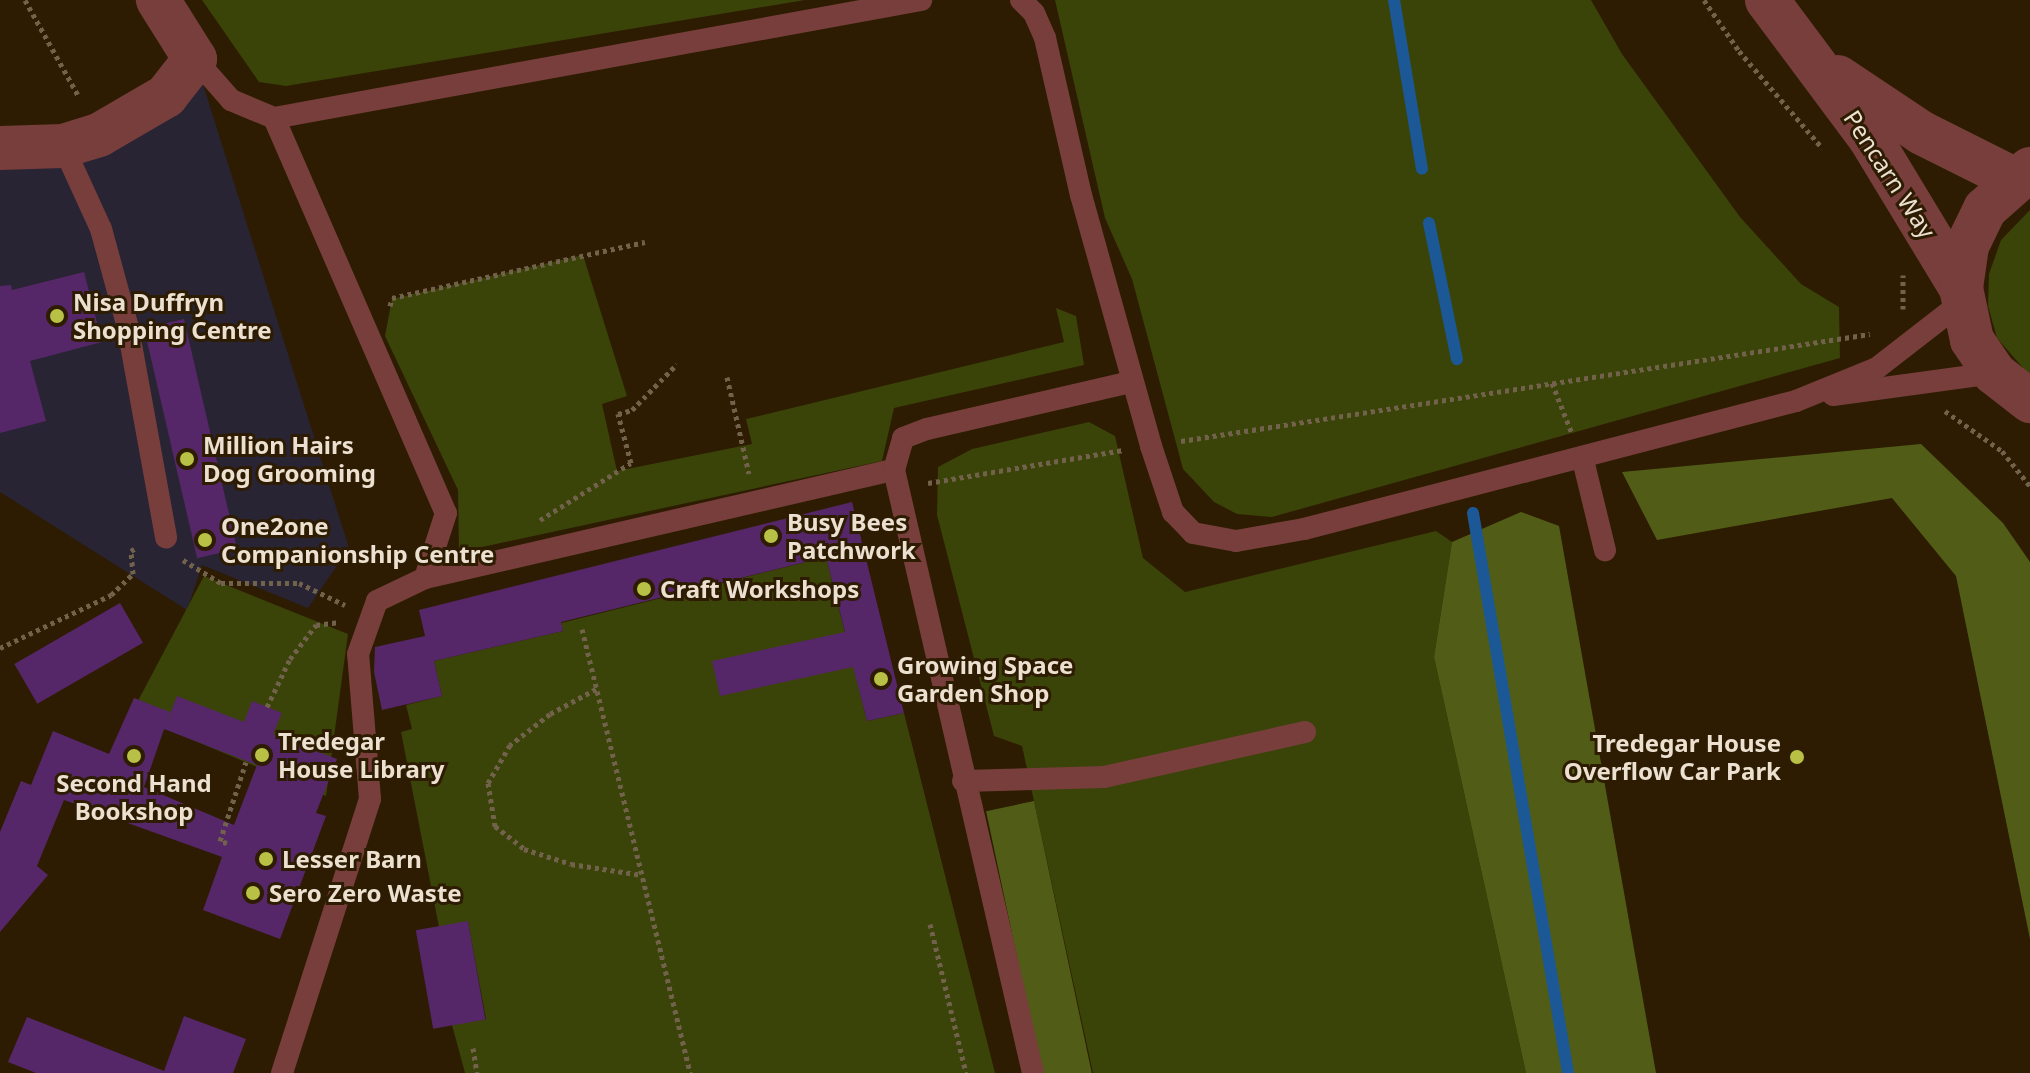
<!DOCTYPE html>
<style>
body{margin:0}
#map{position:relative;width:2030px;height:1073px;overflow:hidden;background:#2d1c01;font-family:"Noto Sans",sans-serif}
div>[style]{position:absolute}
.commercial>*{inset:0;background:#282434}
.green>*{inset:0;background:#3a4308}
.forest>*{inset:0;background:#515d17;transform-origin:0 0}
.stream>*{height:12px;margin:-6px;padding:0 6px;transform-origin:6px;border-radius:6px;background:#1c5895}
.building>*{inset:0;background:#562768;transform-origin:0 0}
.path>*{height:5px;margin-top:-2.5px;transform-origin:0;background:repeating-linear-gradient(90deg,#72624c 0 4px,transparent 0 8px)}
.service>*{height:22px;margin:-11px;padding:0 11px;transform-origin:11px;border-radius:11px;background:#773e3c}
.minor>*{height:44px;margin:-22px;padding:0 22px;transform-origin:22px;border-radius:22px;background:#773e3c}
.tertiary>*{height:44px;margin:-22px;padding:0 22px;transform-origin:22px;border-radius:22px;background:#773e3c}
.dots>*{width:22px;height:22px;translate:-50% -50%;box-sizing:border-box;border:4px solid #2d1c01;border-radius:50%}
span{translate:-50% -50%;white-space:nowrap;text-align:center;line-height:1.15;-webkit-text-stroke:6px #2d1c01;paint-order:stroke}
.street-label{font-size:24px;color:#ece0d1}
.poi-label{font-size:24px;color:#ece0d1;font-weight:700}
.left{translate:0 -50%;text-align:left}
.right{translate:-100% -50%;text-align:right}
</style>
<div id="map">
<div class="commercial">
<i style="clip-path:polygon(195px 59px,349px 548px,308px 608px,202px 565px,187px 610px,0 492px,0 148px,63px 146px)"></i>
</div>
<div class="green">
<i style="clip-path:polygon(202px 0,805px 0,286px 86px,259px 82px)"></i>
<i style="clip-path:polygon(1055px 0,1591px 0,1622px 54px,1740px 217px,1801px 284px,1839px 307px,1840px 358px,1272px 517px,1237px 514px,1214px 502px,1183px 469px,1132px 279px,1105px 218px)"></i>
<i style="clip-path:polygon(2030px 210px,2030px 376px,1997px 338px,1988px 306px,1989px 274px,2001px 240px)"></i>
<i style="clip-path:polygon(583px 255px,627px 396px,602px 404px,617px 471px,752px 444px,746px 419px,1064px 342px,1056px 308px,1076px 316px,1084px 365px,894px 408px,882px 461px,459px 552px,458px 490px,385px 336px,392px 299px)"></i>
<i style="clip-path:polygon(1089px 422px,1115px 436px,1143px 558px,1185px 592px,1436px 531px,1452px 542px,1434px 657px,1526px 1073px,1093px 1073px,1022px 746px,994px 736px,937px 515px,938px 467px,972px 449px)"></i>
<i style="clip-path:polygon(826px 557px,867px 721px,904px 713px,995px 1073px,465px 1073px,452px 1025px,486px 1019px,468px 922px,439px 927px,401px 732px,412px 729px,406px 705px,442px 696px,434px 661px,563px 631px,561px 623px)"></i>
<i style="clip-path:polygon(204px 576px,348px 634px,326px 796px,131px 714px)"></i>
</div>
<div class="forest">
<i style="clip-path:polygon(1921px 444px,2003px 523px,2030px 562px,2030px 939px,1956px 576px,1892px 498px,1657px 540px,1622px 472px)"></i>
<i style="clip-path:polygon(1521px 512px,1559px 526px,1656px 1073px,1526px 1073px,1434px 657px,1452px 542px)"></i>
<i style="left:1034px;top:801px;width:278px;height:49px;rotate:78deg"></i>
</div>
<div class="stream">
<i style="left:1394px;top:0;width:171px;rotate:80.6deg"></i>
<i style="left:1429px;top:223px;width:139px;rotate:78.4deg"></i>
<i style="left:1473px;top:513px;width:568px;rotate:80.37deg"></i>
</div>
<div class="building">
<i style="clip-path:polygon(84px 272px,102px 342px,30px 361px,46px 421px,0 433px,0 286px,11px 285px,12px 290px)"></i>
<i style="left:184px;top:319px;width:236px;height:41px;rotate:77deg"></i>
<i style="clip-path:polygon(852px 502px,904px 713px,867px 721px,853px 667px,720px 696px,712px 661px,845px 632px,826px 557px,561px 622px,563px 631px,434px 661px,442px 696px,382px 710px,374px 672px,375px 647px,425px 636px,419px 610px)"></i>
<i style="left:120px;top:603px;width:46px;height:122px;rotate:60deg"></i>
<i style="clip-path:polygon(177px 696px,244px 722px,252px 701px,282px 713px,273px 734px,337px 759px,316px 813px,326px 816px,280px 939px,203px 910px,222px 857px,64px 800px,37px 866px,48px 875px,0 932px,0 832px,21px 781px,31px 785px,53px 731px,109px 754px,134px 698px,170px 712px,144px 787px,234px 825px,257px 765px,164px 729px)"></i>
<i style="left:468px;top:921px;width:100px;height:53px;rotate:80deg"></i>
<i style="clip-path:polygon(184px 1016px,246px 1039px,233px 1073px,36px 1073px,8px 1062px,27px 1017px,164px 1071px)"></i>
</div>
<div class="path">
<i style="left:25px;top:0;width:111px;rotate:60.9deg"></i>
<i style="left:1704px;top:0;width:62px;rotate:55.5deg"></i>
<i style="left:1739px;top:51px;width:128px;rotate:49.4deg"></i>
<i style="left:390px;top:306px;width:8px;rotate:-76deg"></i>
<i style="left:392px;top:298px;width:259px;rotate:-12.5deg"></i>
<i style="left:1903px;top:309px;width:34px;rotate:-90deg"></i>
<i style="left:727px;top:377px;width:99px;rotate:77.2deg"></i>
<i style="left:1552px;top:383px;width:52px;rotate:68.4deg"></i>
<i style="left:1945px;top:411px;width:70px;rotate:35.1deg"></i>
<i style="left:2002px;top:451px;width:45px;rotate:51.3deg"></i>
<i style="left:1181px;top:441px;width:697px;rotate:-8.83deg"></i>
<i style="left:928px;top:483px;width:198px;rotate:-9.6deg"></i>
<i style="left:540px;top:520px;width:107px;rotate:-32.1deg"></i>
<i style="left:631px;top:463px;width:51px;rotate:-104.9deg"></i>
<i style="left:618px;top:414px;width:15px;rotate:-16deg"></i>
<i style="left:632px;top:410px;width:64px;rotate:-45.6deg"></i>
<i style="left:183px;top:560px;width:44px;rotate:31.2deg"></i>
<i style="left:221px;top:583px;width:78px"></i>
<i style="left:299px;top:583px;width:51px;rotate:25.6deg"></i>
<i style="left:582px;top:629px;width:457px;rotate:76.3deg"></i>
<i style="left:0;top:648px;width:123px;rotate:-25.5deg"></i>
<i style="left:111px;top:595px;width:30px;rotate:-44deg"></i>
<i style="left:133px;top:574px;width:23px;rotate:-95deg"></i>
<i style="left:131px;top:551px;width:7px;rotate:-34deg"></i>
<i style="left:596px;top:689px;width:52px;rotate:151.5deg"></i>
<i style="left:550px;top:714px;width:51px;rotate:142.2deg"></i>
<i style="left:510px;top:745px;width:44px;rotate:120.1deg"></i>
<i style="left:488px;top:783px;width:44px;rotate:80.8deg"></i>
<i style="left:495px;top:826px;width:37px;rotate:38deg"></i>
<i style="left:524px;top:849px;width:49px;rotate:17.7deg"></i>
<i style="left:571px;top:864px;width:72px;rotate:8.8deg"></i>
<i style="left:267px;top:707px;width:53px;rotate:-64.4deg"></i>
<i style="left:290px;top:659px;width:43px;rotate:-52.6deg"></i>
<i style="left:316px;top:625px;width:24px;rotate:-7deg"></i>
<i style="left:227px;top:843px;width:7px;rotate:-164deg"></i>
<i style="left:220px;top:841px;width:83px;rotate:-71.8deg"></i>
<i style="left:930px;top:924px;width:153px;rotate:76.4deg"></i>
<i style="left:473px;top:1048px;width:25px;rotate:81deg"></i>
</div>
<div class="service">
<i style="left:1021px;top:0;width:18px;rotate:45deg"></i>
<i style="left:1034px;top:13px;width:27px;rotate:66deg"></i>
<i style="left:1045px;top:38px;width:161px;rotate:77.1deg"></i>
<i style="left:1081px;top:195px;width:261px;rotate:74.4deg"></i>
<i style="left:1151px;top:446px;width:70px;rotate:71.6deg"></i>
<i style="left:1173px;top:512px;width:29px;rotate:46deg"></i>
<i style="left:1193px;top:533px;width:44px;rotate:10.5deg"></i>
<i style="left:1236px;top:541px;width:69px;rotate:-10deg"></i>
<i style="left:1304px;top:529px;width:508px;rotate:-14.58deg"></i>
<i style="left:1796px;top:401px;width:87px;rotate:-22.2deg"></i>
<i style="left:1877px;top:368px;width:108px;rotate:-37.8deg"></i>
<i style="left:195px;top:59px;width:55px;rotate:48.7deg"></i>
<i style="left:231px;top:100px;width:47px;rotate:22.7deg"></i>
<i style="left:274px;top:118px;width:658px;rotate:-10.34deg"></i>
<i style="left:274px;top:118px;width:431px;rotate:66.5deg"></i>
<i style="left:446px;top:513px;width:68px;rotate:107.9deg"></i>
<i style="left:63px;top:146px;width:91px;rotate:65.4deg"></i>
<i style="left:101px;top:229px;width:103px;rotate:74.7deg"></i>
<i style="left:128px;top:328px;width:213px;rotate:79.7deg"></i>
<i style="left:1833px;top:395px;width:162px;rotate:-7.8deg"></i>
<i style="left:1583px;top:460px;width:93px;rotate:76.3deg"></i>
<i style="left:963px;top:781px;width:141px;rotate:-1.6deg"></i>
<i style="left:1104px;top:777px;width:206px;rotate:-12.6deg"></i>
<i style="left:282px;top:1073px;width:288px;rotate:-72.2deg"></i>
<i style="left:370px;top:799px;width:145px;rotate:-94.7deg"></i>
<i style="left:358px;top:654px;width:56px;rotate:-70.3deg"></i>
<i style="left:377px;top:601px;width:53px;rotate:-25.6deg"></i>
<i style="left:425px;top:578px;width:481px;rotate:-13deg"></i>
<i style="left:1033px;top:1073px;width:619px;rotate:-102.98deg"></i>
<i style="left:894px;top:470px;width:33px;rotate:-74deg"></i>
<i style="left:903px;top:438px;width:26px;rotate:-21deg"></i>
<i style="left:927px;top:429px;width:209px;rotate:-13deg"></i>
</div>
<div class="minor">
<i style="left:0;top:148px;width:63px;rotate:-1.8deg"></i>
<i style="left:63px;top:146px;width:38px;rotate:-17deg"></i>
<i style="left:99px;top:135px;width:78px;rotate:-30.2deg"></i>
<i style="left:166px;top:96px;width:47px;rotate:-51.9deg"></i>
<i style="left:195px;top:59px;width:70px;rotate:-122.1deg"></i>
</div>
<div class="tertiary">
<i style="left:1767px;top:0;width:172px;rotate:53.3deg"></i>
<i style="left:1870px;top:138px;width:175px;rotate:58.8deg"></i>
<i style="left:1838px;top:77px;width:101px;rotate:33.7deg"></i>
<i style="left:1922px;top:133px;width:103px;rotate:26.6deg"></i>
<i style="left:2030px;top:169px;width:60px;rotate:138.4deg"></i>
<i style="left:1985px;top:209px;width:41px;rotate:115.9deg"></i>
<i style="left:1967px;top:246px;width:42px;rotate:98.1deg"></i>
<i style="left:1961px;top:288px;width:53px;rotate:78.1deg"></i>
<i style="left:1972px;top:340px;width:40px;rotate:56deg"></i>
<i style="left:1994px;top:373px;width:46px;rotate:37.9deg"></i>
</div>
<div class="dots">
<i style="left:57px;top:316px;background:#b9c046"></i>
<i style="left:187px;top:459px;background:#b9c046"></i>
<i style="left:771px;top:536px;background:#b9c046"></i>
<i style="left:205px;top:540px;background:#b9c046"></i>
<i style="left:644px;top:589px;background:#b9c046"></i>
<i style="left:881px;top:679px;background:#b9c046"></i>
<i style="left:262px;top:755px;background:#b9c046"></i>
<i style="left:134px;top:756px;background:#b9c046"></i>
<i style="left:1797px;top:757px;background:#b9c046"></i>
<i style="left:266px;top:859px;background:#b9c046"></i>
<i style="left:253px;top:893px;background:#b9c046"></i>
</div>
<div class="street-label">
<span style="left:1890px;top:174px;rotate:57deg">Pencarn Way</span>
</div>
<div class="poi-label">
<span class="left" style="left:73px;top:316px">Nisa Duffryn<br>Shopping Centre</span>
<span class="left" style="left:203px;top:459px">Million Hairs<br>Dog Grooming</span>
<span class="left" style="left:787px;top:536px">Busy Bees<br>Patchwork</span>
<span class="left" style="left:221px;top:540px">One2one<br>Companionship Centre</span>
<span class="left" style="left:660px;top:589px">Craft Workshops</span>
<span class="left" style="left:897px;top:679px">Growing Space<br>Garden Shop</span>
<span class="left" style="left:278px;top:755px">Tredegar<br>House Library</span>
<span class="right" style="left:1781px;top:757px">Tredegar House<br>Overflow Car Park</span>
<span style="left:134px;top:797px">Second Hand<br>Bookshop</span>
<span class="left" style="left:282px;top:859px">Lesser Barn</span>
<span class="left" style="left:269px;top:893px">Sero Zero Waste</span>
</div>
</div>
